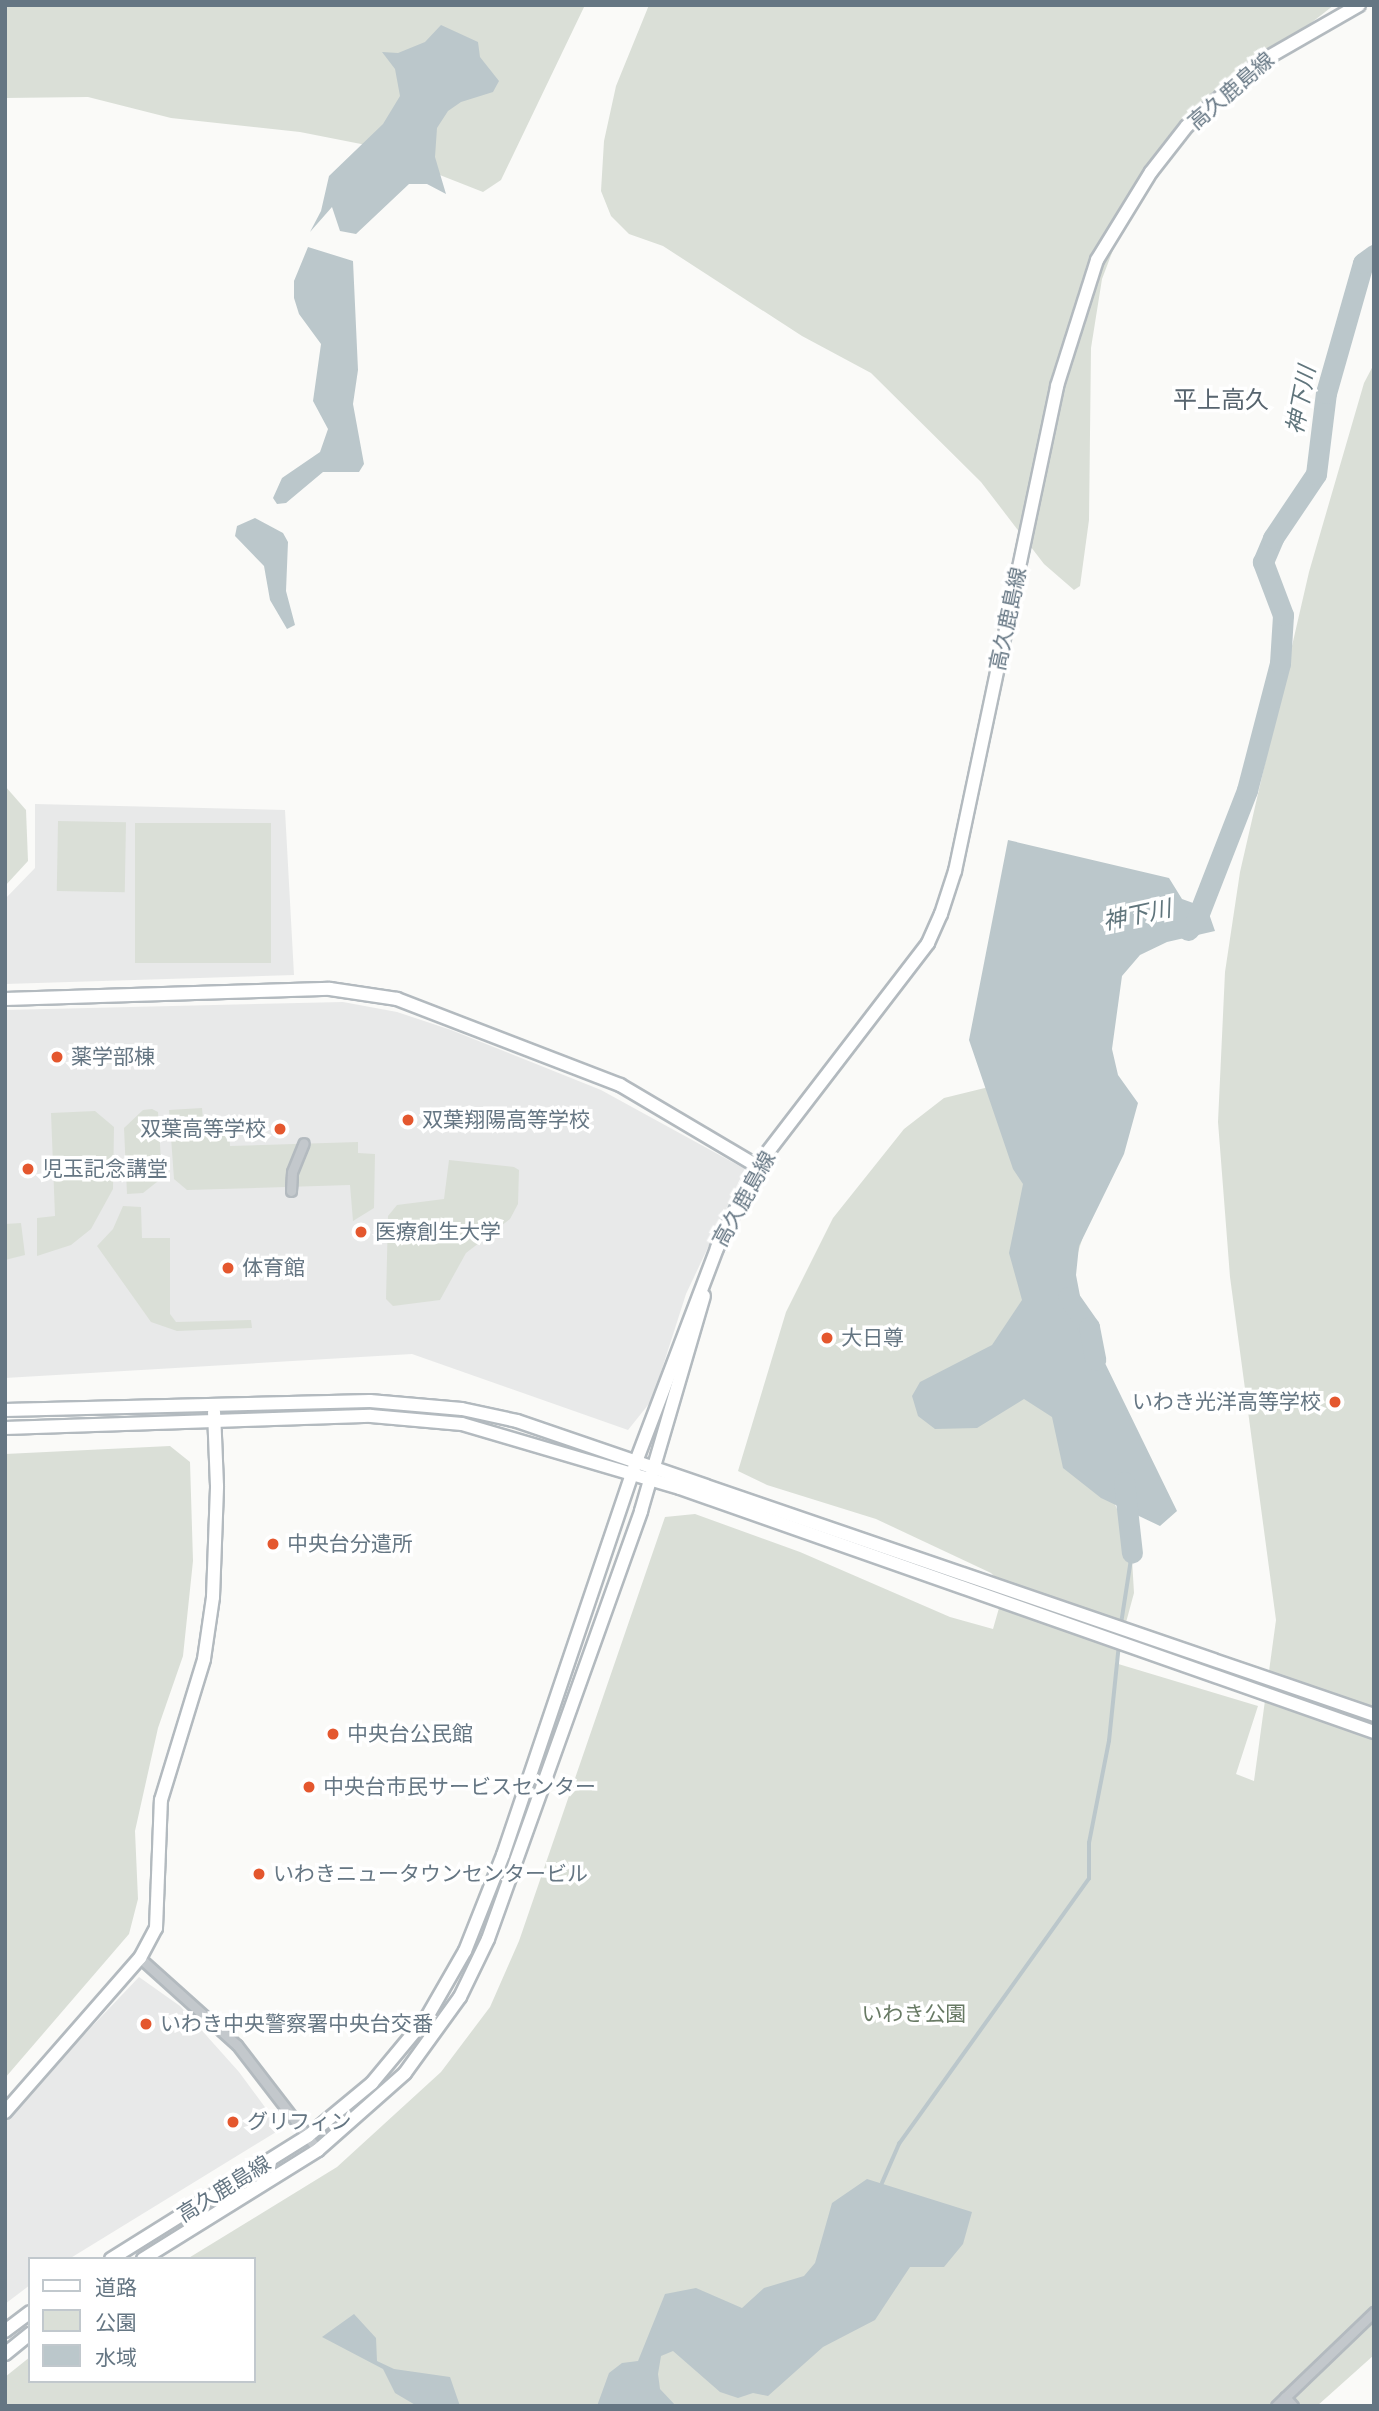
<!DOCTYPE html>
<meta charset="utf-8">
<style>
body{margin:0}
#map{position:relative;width:1379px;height:2411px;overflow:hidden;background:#fafaf8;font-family:"PT Sans","Noto Sans JP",sans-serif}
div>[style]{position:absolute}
.built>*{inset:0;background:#e8e9e9}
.green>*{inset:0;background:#dadfd7;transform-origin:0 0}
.water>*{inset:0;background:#bbc7cb}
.stream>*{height:3.5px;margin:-1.75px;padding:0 1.75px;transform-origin:1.75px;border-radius:1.75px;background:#bbc7cb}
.river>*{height:21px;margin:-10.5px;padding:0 10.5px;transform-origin:10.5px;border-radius:10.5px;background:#bbc7cb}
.roads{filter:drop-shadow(2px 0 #b3babf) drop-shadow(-2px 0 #b3babf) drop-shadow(0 2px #b3babf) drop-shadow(0 -2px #b3babf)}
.street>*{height:9px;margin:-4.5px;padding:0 4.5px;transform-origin:4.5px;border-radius:4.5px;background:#c3c8cc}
.secondary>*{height:12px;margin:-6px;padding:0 6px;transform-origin:6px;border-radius:6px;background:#fff}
.dots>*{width:19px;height:19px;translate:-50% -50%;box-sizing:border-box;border:4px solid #fff;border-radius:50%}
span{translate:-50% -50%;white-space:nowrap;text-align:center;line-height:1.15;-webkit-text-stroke:7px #fff;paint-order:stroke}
.street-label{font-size:21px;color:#657683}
.poi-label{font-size:21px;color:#657683}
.left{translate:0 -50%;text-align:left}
.right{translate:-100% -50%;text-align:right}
.park-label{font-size:21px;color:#687a64}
.water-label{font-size:23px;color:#60757c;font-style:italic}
.quarter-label{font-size:24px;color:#57646e}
.frame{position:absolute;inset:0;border:7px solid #657683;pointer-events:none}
.legend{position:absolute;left:28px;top:2257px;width:228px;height:126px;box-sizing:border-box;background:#fff;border:2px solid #c1c8cd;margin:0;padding:9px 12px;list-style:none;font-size:21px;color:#657683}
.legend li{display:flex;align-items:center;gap:14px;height:35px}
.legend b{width:35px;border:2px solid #c1c8cd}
</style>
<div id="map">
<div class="built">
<i style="clip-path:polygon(35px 804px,285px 810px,294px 975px,5px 984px,5px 899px,35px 868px)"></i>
<i style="clip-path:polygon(343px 1002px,397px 1012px,451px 1030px,601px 1090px,745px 1169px,686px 1294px,652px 1400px,628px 1430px,412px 1354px,5px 1378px,5px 1010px)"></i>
<i style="clip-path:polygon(139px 1977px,180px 2006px,239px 2072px,281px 2129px,69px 2259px,30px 2259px,30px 2285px,5px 2304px,5px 2118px)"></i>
</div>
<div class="green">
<i style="clip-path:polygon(5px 5px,585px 5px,501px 180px,483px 192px,361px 144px,300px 132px,171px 118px,88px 97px,5px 98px)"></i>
<i style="clip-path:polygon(649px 5px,1334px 5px,1269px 56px,1197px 122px,1124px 221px,1102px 279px,1091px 348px,1089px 520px,1080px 586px,1074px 590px,1044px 564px,981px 482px,871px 373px,802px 336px,663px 246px,629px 234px,611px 216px,601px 191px,604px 141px,616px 86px)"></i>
<i style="clip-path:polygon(1374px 364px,1374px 2355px,1317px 2406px,5px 2406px,5px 2377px,30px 2357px,30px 2381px,254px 2381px,254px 2259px,187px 2259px,337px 2167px,441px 2072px,490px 2007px,519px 1941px,665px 1517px,695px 1514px,800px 1552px,950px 1617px,993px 1629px,1005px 1587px,991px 1573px,876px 1519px,767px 1485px,738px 1471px,786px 1312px,833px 1218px,904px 1129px,944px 1098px,997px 1085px,1092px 1208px,1062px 1303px,1111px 1495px,1131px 1542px,1134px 1593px,1115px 1663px,1258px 1706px,1236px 1774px,1254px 1781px,1276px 1620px,1230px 1277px,1218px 1122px,1225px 972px,1240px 872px,1309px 572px,1364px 383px)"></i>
<i style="clip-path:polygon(5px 786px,26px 810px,28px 861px,5px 886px)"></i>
<i style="left:58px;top:821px;width:68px;height:70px;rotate:1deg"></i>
<i style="left:135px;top:823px;width:136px;height:140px"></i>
<i style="clip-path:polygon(202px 1108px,204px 1130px,229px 1129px,230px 1146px,358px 1142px,358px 1153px,375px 1154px,374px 1208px,353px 1221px,350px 1185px,187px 1190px,174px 1179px,169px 1110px)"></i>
<i style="clip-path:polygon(152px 1109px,158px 1112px,162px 1178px,143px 1193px,127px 1194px,124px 1128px,143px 1110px)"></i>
<i style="clip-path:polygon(95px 1111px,114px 1127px,113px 1189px,91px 1229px,71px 1245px,37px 1256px,37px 1218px,55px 1216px,51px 1113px)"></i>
<i style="clip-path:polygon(449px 1160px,514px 1167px,519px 1170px,518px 1204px,510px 1219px,466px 1253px,440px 1300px,393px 1306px,386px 1299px,388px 1216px,397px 1205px,444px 1199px)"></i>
<i style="clip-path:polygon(123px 1206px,141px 1207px,142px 1238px,170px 1238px,170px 1314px,176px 1322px,251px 1320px,252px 1328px,177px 1331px,151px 1322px,97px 1246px,113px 1229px)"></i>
<i style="clip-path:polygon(21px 1223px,25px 1255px,5px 1260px,5px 1224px)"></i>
<i style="clip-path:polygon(170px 1446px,190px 1462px,193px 1561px,183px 1656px,158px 1728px,135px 1831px,138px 1899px,129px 1934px,5px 2078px,5px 1454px)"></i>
</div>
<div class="water">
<i style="clip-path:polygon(441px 25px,478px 42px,480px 57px,499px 81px,493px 92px,461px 102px,448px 111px,437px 128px,435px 157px,446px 194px,427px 184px,409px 184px,356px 234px,340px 231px,332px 207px,310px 232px,321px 211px,329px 176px,383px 124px,400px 96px,395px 69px,382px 52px,398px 53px,425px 42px)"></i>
<i style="clip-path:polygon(308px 247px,353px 261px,358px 370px,353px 404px,364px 464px,359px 472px,323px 472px,286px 503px,277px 504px,273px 498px,282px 478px,320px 452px,328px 429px,313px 401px,321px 344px,299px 314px,294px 298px,294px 281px)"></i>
<i style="clip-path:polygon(255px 518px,283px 533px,288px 542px,286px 591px,295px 625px,287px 629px,270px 600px,264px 566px,235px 536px,237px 526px)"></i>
<i style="clip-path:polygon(1008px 840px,1169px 878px,1182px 899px,1207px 908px,1215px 931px,1167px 942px,1140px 955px,1122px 976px,1112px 1049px,1118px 1075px,1138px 1103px,1124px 1154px,1079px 1246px,1076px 1275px,1085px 1322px,1177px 1511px,1160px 1526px,1101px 1498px,1063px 1468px,1052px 1417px,1024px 1399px,977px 1428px,935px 1429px,918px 1416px,912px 1396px,920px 1382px,992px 1345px,1022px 1300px,1009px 1253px,1023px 1184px,1013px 1169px,969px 1040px)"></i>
<i style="clip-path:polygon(867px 2179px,972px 2212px,963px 2244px,944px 2267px,910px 2267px,875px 2320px,823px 2347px,768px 2396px,753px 2393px,738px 2398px,720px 2392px,673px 2351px,661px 2356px,658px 2374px,660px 2389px,676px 2406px,597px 2406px,609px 2373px,622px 2363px,638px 2361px,665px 2294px,696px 2288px,742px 2308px,764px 2288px,804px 2276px,815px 2263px,832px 2203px)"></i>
<i style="clip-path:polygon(354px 2314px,376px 2338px,377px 2361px,394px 2369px,450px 2377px,460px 2406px,417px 2406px,395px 2393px,383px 2369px,322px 2337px)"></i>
</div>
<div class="stream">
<i style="left:1121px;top:1624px;width:72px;rotate:-81.2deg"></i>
<i style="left:882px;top:2183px;width:43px;rotate:-66.4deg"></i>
<i style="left:899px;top:2144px;width:326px;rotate:-54.4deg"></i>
<i style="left:1089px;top:1879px;width:36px;rotate:-90deg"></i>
<i style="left:1089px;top:1843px;width:104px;rotate:-78.9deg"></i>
<i style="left:1109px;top:1741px;width:97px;rotate:-84.1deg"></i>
</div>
<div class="river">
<i style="left:1188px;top:930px;width:12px;rotate:-48deg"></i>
<i style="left:1196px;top:921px;width:141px;rotate:-68.7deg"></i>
<i style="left:1247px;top:790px;width:131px;rotate:-75.4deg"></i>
<i style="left:1280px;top:663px;width:48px;rotate:-86.4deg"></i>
<i style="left:1283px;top:615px;width:57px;rotate:-110.7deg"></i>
<i style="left:1263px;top:562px;width:26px;rotate:-67deg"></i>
<i style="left:1273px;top:538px;width:77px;rotate:-56.1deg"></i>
<i style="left:1316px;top:474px;width:82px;rotate:-83deg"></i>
<i style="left:1326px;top:393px;width:135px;rotate:-74.1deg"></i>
<i style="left:1363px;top:263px;width:14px;rotate:-36deg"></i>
<i style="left:1068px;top:1297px;width:37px;rotate:55deg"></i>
<i style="left:1089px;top:1327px;width:33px;rotate:79deg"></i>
<i style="left:1124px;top:1482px;width:71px;rotate:83.6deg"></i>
</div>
<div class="roads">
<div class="street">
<i style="left:291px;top:1191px;width:19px;rotate:-87deg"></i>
<i style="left:292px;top:1172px;width:31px;rotate:-68deg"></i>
<i style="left:140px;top:1958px;width:130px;rotate:41.9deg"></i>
<i style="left:237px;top:2045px;width:133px;rotate:52.4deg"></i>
<i style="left:1285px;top:2397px;width:12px;rotate:48deg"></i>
<i style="left:1276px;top:2406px;width:136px;rotate:-43.8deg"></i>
</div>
<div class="secondary">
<i style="left:5px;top:999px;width:325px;rotate:-1.8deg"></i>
<i style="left:330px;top:989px;width:68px;rotate:8.5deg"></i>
<i style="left:397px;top:999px;width:239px;rotate:21.1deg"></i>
<i style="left:620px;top:1085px;width:159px;rotate:30.6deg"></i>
<i style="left:5px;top:1410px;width:365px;rotate:-1.4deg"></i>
<i style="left:370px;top:1401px;width:92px;rotate:5deg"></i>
<i style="left:462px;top:1409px;width:56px;rotate:12.3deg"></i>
<i style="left:517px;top:1421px;width:906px;rotate:18.93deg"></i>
<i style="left:5px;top:1428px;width:366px;rotate:-1.9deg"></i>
<i style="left:371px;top:1416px;width:91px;rotate:5deg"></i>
<i style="left:462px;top:1424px;width:227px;rotate:16.4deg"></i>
<i style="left:680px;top:1488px;width:736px;rotate:19.37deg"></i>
<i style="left:5px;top:2112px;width:205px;rotate:-48.8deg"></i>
<i style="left:140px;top:1958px;width:34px;rotate:-62deg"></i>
<i style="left:156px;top:1928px;width:128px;rotate:-87.8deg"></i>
<i style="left:161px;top:1800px;width:147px;rotate:-73deg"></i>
<i style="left:204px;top:1659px;width:63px;rotate:-81.7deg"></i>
<i style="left:213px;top:1597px;width:111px;rotate:-87.9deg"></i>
<i style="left:217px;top:1486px;width:74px;rotate:-92.3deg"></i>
<i style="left:111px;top:2259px;width:232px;rotate:-32deg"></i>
<i style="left:308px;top:2136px;width:83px;rotate:-39.6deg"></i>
<i style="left:372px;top:2083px;width:86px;rotate:-50.2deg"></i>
<i style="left:427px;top:2017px;width:76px;rotate:-60.1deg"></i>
<i style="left:465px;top:1951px;width:103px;rotate:-68.4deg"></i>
<i style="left:503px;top:1855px;width:418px;rotate:-71.3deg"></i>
<i style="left:637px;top:1459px;width:226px;rotate:-69.2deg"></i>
<i style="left:717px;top:1248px;width:91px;rotate:-64deg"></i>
<i style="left:757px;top:1166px;width:281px;rotate:-52.5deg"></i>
<i style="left:928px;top:943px;width:32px;rotate:-66deg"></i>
<i style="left:941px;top:914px;width:45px;rotate:-72deg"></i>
<i style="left:955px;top:871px;width:496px;rotate:-78.1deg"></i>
<i style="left:1057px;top:386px;width:132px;rotate:-72.4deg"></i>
<i style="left:1097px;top:260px;width:103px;rotate:-58.5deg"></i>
<i style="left:1151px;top:172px;width:58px;rotate:-52deg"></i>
<i style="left:1187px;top:126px;width:97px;rotate:-41.2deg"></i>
<i style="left:1260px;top:62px;width:114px;rotate:-29.9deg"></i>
<i style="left:143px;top:2259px;width:206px;rotate:-31.9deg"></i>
<i style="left:318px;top:2150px;width:116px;rotate:-41.5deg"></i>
<i style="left:405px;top:2073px;width:94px;rotate:-54.1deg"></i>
<i style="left:460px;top:1997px;width:64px;rotate:-64.2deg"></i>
<i style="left:488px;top:1939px;width:455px;rotate:-70.3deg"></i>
<i style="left:641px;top:1511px;width:224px;rotate:-73.7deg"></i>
<i style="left:5px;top:2331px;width:31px;rotate:-37deg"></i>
<i style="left:5px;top:2354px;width:32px;rotate:-39deg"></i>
</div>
</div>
<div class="dots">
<i style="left:57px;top:1057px;background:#e4572e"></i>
<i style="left:408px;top:1120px;background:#e4572e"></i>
<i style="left:280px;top:1129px;background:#e4572e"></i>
<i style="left:28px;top:1169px;background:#e4572e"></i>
<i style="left:361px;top:1232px;background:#e4572e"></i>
<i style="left:228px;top:1268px;background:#e4572e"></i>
<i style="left:827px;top:1338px;background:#e4572e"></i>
<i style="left:1335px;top:1402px;background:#e4572e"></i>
<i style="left:273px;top:1544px;background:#e4572e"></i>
<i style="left:333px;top:1734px;background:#e4572e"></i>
<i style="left:309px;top:1787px;background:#e4572e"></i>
<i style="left:259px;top:1874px;background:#e4572e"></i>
<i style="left:146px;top:2024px;background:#e4572e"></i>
<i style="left:233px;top:2122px;background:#e4572e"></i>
</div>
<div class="street-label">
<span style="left:1231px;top:91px;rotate:-41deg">高久鹿島線</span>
<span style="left:1008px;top:619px;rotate:-78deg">高久鹿島線</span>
<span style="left:744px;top:1199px;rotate:-61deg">高久鹿島線</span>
<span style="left:224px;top:2189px;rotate:-32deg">高久鹿島線</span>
</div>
<div class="poi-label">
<span class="left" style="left:71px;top:1057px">薬学部棟</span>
<span class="left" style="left:422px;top:1120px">双葉翔陽高等学校</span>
<span class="right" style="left:266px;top:1129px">双葉高等学校</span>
<span class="left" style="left:42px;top:1169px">児玉記念講堂</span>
<span class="left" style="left:375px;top:1232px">医療創生大学</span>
<span class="left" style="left:242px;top:1268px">体育館</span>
<span class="left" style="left:841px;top:1338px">大日尊</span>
<span class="right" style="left:1321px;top:1402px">いわき光洋高等学校</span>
<span class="left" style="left:287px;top:1544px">中央台分遣所</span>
<span class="left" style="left:347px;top:1734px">中央台公民館</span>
<span class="left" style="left:323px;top:1787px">中央台市民サービスセンター</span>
<span class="left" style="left:273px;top:1874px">いわきニュータウンセンタービル</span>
<span class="left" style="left:160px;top:2024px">いわき中央警察署中央台交番</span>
<span class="left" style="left:247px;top:2122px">グリフィン</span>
</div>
<div class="park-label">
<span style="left:914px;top:2014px">いわき公園</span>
</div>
<div class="water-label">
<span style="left:1301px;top:400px;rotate:-79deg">神下川</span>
<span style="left:1137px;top:915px;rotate:-12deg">神下川</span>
</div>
<div class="quarter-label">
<span style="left:1221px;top:400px">平上高久</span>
</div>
<div class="frame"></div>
<ul class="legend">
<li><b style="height:9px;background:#fff"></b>道路</li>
<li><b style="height:19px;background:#dadfd7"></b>公園</li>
<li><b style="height:19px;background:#bbc7cb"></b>水域</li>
</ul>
</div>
